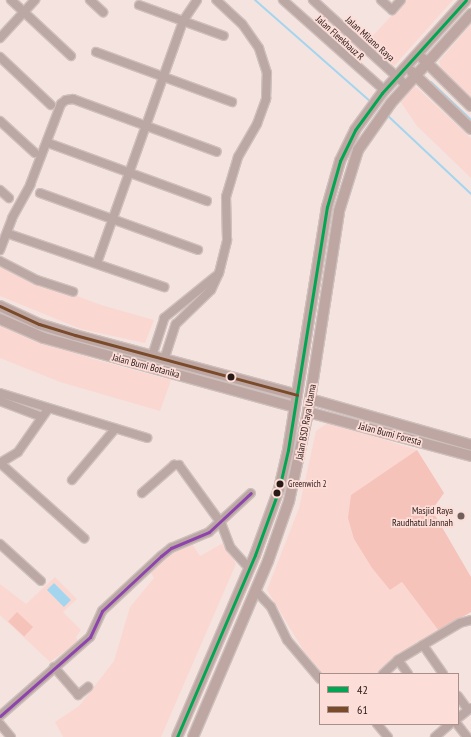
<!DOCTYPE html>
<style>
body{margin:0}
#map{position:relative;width:471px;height:737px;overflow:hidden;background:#f5e3df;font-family:"PT Sans Narrow",sans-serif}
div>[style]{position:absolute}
.built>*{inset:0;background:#fad8d1}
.green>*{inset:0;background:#f5c3b9;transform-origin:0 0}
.water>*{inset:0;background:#a4d5ef;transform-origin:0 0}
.stream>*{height:2px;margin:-1px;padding:0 1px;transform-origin:1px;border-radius:1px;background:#a4d5ef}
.roads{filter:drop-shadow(1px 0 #cec0bd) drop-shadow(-1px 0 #cec0bd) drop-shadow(0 1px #cec0bd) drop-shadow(0 -1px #cec0bd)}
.minor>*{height:8px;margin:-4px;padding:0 4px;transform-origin:4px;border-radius:4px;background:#bba7a3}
.major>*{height:10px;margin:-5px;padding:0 5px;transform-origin:5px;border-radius:5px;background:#bea7a2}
.bus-1>*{height:3px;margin:-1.5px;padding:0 1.5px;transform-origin:1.5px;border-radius:1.5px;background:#00a651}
.bus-2>*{height:3px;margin:-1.5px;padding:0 1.5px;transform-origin:1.5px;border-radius:1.5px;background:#7a4b2a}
.bus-3>*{height:3px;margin:-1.5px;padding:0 1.5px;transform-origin:1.5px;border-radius:1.5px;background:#8e44ad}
.dots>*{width:11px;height:11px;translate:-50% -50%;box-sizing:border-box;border:2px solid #fdddd7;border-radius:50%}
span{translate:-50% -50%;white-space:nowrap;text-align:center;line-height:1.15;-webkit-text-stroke:3.5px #fdddd7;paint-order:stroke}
.bus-label{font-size:9px;color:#281a17}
.left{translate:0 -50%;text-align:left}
.street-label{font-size:10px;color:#281a17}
.poi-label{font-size:10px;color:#281a17}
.right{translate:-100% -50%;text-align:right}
.legend{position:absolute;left:319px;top:673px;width:140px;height:52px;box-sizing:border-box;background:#fdddd7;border:1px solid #a88f8a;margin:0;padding:5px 7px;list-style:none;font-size:12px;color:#281a17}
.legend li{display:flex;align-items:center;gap:8px;height:20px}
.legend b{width:20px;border:1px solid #a88f8a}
</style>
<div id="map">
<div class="built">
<i style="clip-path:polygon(406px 0,453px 0,394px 66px,369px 40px)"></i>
<i style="clip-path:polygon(471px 24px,471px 101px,442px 73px,439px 61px)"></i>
<i style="clip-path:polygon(415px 86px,471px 138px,471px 178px,417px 126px,400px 101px)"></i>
<i style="clip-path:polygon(0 263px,45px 284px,101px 305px,154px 320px,145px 343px,81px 329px,0 296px)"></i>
<i style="clip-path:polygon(0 325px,93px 359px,171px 380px,160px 411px,60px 382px,0 358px)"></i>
<i style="clip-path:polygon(329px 422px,417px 450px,351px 495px,354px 539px,372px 568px,390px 590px,402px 582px,439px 631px,379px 674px,323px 674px,305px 653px,267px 590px,299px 508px,316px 431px)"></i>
<i style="clip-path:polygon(225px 542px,236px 564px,161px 737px,63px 737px,55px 722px,79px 706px,114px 661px,130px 607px,154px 578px,151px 573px,166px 556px,192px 544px,200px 556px)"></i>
<i style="clip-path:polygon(55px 577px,77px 599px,63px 612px,81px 630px,76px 637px,78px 642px,50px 662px,0 615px,0 584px,26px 604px)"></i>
</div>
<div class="green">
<i style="clip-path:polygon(417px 450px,444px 493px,432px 510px,471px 577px,471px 612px,439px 631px,402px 582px,390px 590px,372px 568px,354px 539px,348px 518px,351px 495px)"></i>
<i style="left:17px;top:612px;width:22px;height:13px;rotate:43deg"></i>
</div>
<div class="water">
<i style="left:54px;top:583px;width:24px;height:10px;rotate:45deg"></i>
</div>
<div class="stream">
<i style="left:255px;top:0;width:154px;rotate:41.3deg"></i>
<i style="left:431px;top:82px;width:55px;rotate:43.5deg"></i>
<i style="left:387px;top:115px;width:115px;rotate:43.2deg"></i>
</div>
<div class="roads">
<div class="minor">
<i style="left:11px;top:0;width:82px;rotate:43deg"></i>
<i style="left:90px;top:0;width:18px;rotate:43deg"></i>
<i style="left:283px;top:0;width:135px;rotate:41.7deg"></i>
<i style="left:313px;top:0;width:127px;rotate:42.5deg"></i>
<i style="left:381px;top:0;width:15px;rotate:42deg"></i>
<i style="left:392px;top:10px;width:13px;rotate:-48deg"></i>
<i style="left:139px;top:5px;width:90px;rotate:20deg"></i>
<i style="left:0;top:38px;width:52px;rotate:-47.4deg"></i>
<i style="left:96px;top:52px;width:145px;rotate:20.2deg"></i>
<i style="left:0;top:57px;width:70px;rotate:43.3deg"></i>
<i style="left:0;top:121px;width:47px;rotate:42.4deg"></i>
<i style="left:51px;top:144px;width:166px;rotate:20.1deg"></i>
<i style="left:0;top:190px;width:12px;rotate:42deg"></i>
<i style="left:40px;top:193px;width:168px;rotate:19.8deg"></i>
<i style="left:12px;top:235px;width:161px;rotate:18.9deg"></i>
<i style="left:0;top:250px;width:34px;rotate:-69deg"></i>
<i style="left:12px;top:218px;width:38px;rotate:-61deg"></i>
<i style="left:30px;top:185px;width:87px;rotate:-69.1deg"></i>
<i style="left:61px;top:104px;width:6px;rotate:-39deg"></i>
<i style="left:66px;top:100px;width:7px;rotate:-8deg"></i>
<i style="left:73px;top:99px;width:153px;rotate:20.2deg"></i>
<i style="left:0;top:261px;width:42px;rotate:27.2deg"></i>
<i style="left:37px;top:280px;width:38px;rotate:18deg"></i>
<i style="left:97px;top:263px;width:257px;rotate:-70.4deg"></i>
<i style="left:183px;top:21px;width:25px;rotate:-56deg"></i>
<i style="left:152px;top:356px;width:40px;rotate:-72deg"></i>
<i style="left:164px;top:318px;width:67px;rotate:-38.9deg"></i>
<i style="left:164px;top:360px;width:38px;rotate:-72deg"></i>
<i style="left:176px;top:324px;width:49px;rotate:-44.2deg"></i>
<i style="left:211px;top:290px;width:19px;rotate:-65deg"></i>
<i style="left:219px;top:273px;width:34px;rotate:-76deg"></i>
<i style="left:227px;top:240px;width:43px;rotate:-91.3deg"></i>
<i style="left:226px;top:197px;width:42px;rotate:-73.3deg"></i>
<i style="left:238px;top:157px;width:38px;rotate:-60deg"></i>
<i style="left:257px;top:124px;width:27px;rotate:-70deg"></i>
<i style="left:266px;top:99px;width:26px;rotate:-88deg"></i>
<i style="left:267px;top:73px;width:26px;rotate:-108deg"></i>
<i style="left:259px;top:48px;width:29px;rotate:-125deg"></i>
<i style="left:242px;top:24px;width:35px;rotate:-137deg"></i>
<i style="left:0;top:393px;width:154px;rotate:17deg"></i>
<i style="left:0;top:401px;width:45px;rotate:20.9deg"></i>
<i style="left:0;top:463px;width:113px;rotate:41.8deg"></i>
<i style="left:0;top:463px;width:21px;rotate:-31deg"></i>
<i style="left:18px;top:452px;width:52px;rotate:-55.1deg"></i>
<i style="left:72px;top:480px;width:67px;rotate:-49.9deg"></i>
<i style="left:142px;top:493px;width:43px;rotate:-41.2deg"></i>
<i style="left:174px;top:465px;width:5px"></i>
<i style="left:179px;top:465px;width:72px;rotate:54.1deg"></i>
<i style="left:221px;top:523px;width:26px;rotate:69deg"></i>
<i style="left:230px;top:547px;width:28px;rotate:48deg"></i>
<i style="left:0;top:544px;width:55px;rotate:42.1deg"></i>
<i style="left:256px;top:591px;width:22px;rotate:47deg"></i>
<i style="left:271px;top:607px;width:37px;rotate:64deg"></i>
<i style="left:287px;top:640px;width:51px;rotate:49.8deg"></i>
<i style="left:423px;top:645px;width:35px;rotate:55deg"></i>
<i style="left:398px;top:660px;width:17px;rotate:54deg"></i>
<i style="left:54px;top:667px;width:37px;rotate:49deg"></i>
<i style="left:78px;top:695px;width:13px;rotate:-39deg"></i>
<i style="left:383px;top:674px;width:21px;rotate:-43deg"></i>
<i style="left:398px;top:660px;width:29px;rotate:-31deg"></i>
<i style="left:423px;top:645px;width:43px;rotate:-30.7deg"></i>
<i style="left:460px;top:623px;width:11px;rotate:-15deg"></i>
<i style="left:458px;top:696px;width:17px;rotate:54deg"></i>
<i style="left:0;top:716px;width:120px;rotate:-41.3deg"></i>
<i style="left:90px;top:637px;width:29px;rotate:-65deg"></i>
<i style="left:102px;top:611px;width:81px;rotate:-43deg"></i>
<i style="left:161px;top:556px;width:13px;rotate:-39deg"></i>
<i style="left:171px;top:548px;width:41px;rotate:-22.8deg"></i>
<i style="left:209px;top:532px;width:57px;rotate:-42.9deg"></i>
<i style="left:458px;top:718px;width:16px;rotate:-38deg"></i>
<i style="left:0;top:724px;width:17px;rotate:50deg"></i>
<i style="left:377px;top:724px;width:17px;rotate:50deg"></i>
<i style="left:457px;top:724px;width:16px;rotate:52deg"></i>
<i style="left:435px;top:737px;width:20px;rotate:-41deg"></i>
</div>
<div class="major">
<i style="left:423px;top:59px;width:67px;rotate:44.4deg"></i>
<i style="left:412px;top:72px;width:82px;rotate:44deg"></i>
<i style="left:0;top:306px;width:43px;rotate:24.8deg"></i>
<i style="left:39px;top:324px;width:38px;rotate:17deg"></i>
<i style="left:75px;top:335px;width:230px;rotate:15.1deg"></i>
<i style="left:0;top:319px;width:48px;rotate:23.4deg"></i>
<i style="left:44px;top:338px;width:260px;rotate:15.4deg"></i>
<i style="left:310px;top:399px;width:167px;rotate:15.9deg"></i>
<i style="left:308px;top:412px;width:169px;rotate:15.1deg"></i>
<i style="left:177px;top:737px;width:198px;rotate:-66.8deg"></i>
<i style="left:255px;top:555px;width:70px;rotate:-70deg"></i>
<i style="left:279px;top:489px;width:40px;rotate:-77deg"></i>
<i style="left:288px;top:450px;width:246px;rotate:-80.9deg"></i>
<i style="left:327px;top:207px;width:48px;rotate:-74.2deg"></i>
<i style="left:340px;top:161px;width:34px;rotate:-64deg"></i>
<i style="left:355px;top:130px;width:46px;rotate:-53.9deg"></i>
<i style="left:382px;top:93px;width:125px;rotate:-47.9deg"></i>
<i style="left:193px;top:737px;width:191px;rotate:-66.9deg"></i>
<i style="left:268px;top:561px;width:64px;rotate:-70.7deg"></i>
<i style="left:289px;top:501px;width:91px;rotate:-77.9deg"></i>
<i style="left:308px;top:412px;width:203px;rotate:-81.2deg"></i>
<i style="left:339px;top:211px;width:64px;rotate:-72.7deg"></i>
<i style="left:358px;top:150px;width:57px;rotate:-54.9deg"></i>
<i style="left:391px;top:103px;width:120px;rotate:-48deg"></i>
</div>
</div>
<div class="bus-1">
<i style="left:177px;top:737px;width:198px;rotate:-66.8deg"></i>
<i style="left:255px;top:555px;width:70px;rotate:-70deg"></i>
<i style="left:279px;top:489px;width:40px;rotate:-77deg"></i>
<i style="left:288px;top:450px;width:246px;rotate:-80.9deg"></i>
<i style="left:327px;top:207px;width:48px;rotate:-74.2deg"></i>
<i style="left:340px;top:161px;width:34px;rotate:-64deg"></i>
<i style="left:355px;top:130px;width:46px;rotate:-53.9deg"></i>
<i style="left:382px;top:93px;width:125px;rotate:-47.9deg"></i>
</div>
<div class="bus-2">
<i style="left:0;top:306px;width:43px;rotate:24.8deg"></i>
<i style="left:39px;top:324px;width:38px;rotate:17deg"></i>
<i style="left:75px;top:335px;width:230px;rotate:15.1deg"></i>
</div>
<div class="bus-3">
<i style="left:0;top:716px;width:120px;rotate:-41.3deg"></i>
<i style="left:90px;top:637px;width:29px;rotate:-65deg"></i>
<i style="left:102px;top:611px;width:81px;rotate:-43deg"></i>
<i style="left:161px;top:556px;width:13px;rotate:-39deg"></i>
<i style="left:171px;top:548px;width:41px;rotate:-22.8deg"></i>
<i style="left:209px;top:532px;width:57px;rotate:-42.9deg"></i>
</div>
<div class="dots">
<i style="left:231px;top:377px;background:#281a17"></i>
<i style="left:280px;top:484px;background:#281a17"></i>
<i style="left:277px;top:493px;background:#281a17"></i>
<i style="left:461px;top:516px;background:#70605d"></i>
</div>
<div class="bus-label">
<span class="left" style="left:288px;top:484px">Greenwich 2</span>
</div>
<div class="street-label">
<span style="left:340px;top:38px;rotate:42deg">Jalan Fleekhauz R</span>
<span style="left:370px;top:39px;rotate:42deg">Jalan Milano Raya</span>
<span style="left:146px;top:366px;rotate:15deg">Jalan Bumi Botanika</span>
<span style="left:306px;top:422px;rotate:-80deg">Jalan BSD Raya Utama</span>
<span style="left:390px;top:434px;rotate:15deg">Jalan Bumi Foresta</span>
</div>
<div class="poi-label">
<span class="right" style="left:453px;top:516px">Masjid Raya<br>Raudhatul Jannah</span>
</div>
<ul class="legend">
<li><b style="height:5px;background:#00a651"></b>42</li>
<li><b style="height:5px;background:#7a4b2a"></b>61</li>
</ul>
</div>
